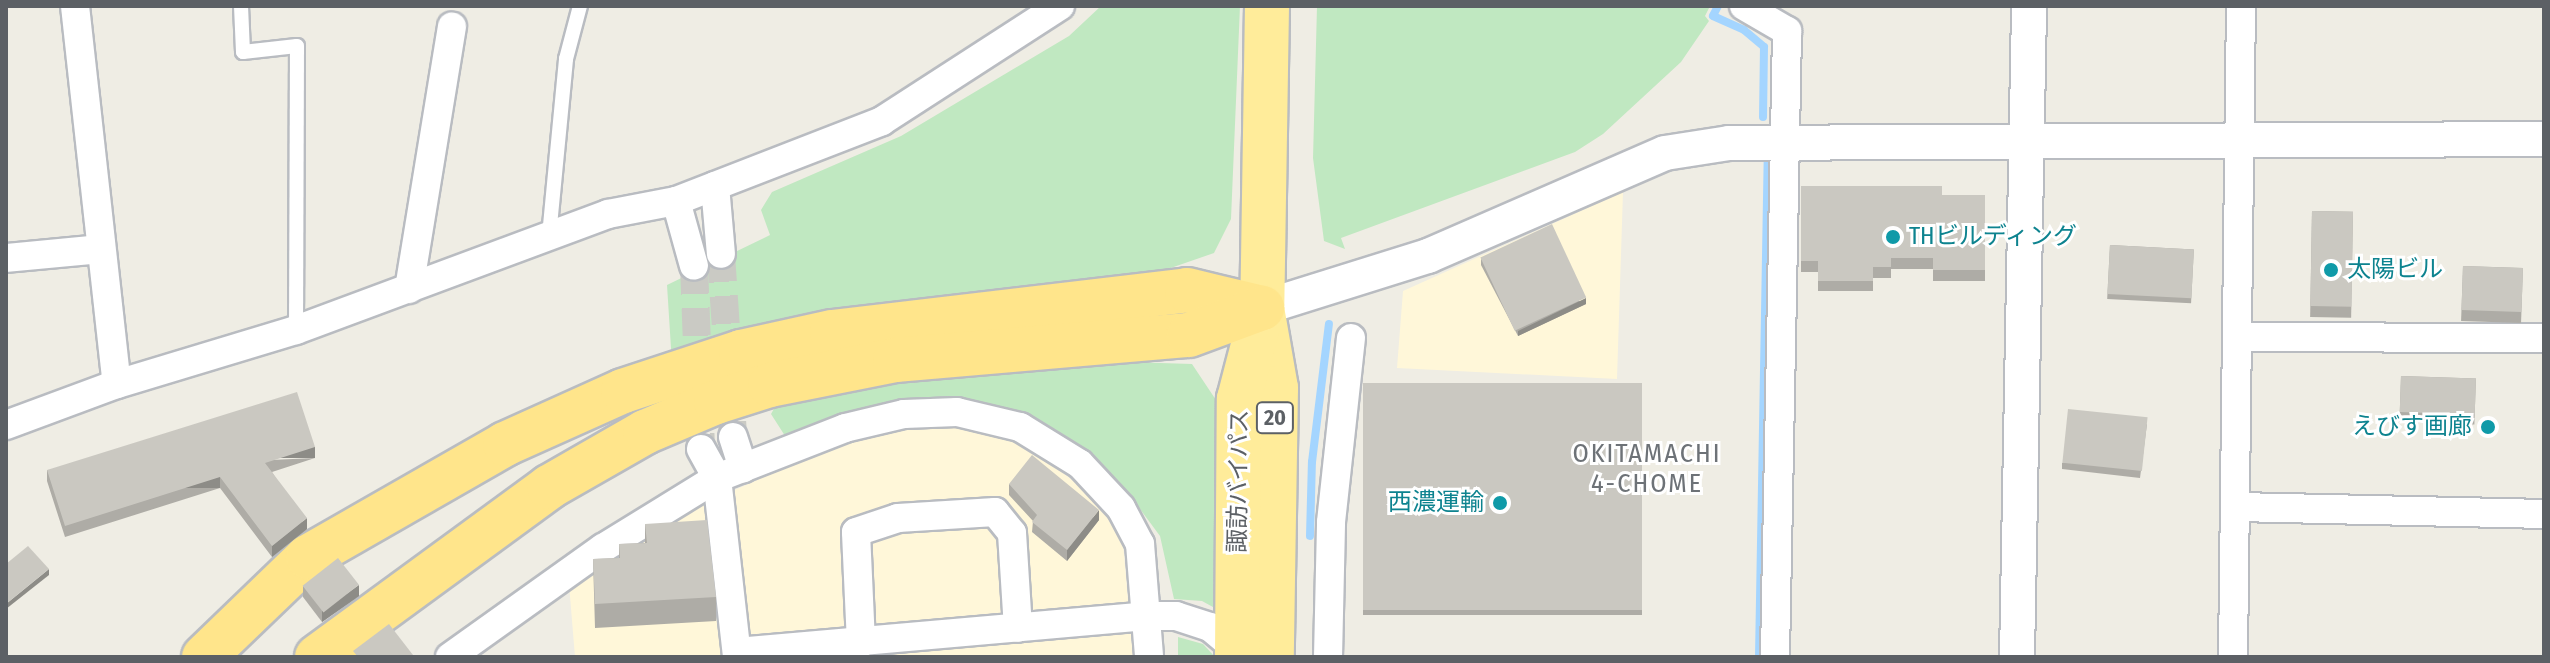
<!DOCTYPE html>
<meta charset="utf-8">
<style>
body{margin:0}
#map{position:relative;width:2550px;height:663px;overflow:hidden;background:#efede4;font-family:"Fira Sans Condensed","Noto Sans JP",sans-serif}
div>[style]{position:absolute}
.commercial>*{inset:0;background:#fff7d9}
.green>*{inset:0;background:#c0e8c1}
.stream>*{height:8px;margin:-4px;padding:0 4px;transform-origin:4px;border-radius:4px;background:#a4d5ff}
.minor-tunnel>*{height:28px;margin-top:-14px;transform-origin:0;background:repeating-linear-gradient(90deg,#cacac4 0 28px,transparent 0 42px)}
.roads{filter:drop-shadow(2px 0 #b9bcc1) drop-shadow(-2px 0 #b9bcc1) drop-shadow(0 2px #b9bcc1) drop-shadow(0 -2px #b9bcc1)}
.service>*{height:14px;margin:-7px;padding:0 7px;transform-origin:7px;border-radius:7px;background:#fff}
.minor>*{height:28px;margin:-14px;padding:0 14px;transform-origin:14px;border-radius:14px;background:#fff}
.tertiary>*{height:34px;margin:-17px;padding:0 17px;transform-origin:17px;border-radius:17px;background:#fff}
.trunk>*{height:44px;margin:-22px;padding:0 22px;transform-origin:22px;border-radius:22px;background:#ffec9a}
.motorway>*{height:44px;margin:-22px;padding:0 22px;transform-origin:22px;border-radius:22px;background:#ffe58b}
.wall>*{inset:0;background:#aeaca6;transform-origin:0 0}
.shaded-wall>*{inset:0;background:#8d8c87;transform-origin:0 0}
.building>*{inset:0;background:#cac8c1;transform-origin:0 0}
.dots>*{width:22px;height:22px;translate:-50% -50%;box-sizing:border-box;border:4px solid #fff;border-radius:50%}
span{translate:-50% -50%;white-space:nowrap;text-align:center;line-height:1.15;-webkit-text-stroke:6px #fff;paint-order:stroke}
.shield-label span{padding:2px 6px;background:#fff;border:2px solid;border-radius:6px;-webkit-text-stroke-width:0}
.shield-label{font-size:22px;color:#5c6065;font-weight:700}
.culture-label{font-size:24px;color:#0d838f}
.left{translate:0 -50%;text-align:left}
.right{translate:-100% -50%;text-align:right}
.street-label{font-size:24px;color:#5c6065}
.neighbourhood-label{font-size:26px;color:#6d7277;letter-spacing:2px}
.frame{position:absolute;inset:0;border:8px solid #5c6065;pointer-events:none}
</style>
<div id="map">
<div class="commercial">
<i style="clip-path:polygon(1623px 192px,1617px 379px,1397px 368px,1403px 291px)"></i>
<i style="clip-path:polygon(948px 423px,988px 431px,1036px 451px,1104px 506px,1122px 532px,1133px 657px,575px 657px,569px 584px,694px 508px,848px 440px,901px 426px)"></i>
</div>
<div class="green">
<i style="clip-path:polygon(1101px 6px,1240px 6px,1231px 219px,1214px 253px,1162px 271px,806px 328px,672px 364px,667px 285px,770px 235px,761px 210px,772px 192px,901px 136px,1069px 36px)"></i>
<i style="clip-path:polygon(1317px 6px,1710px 6px,1705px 16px,1709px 21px,1681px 62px,1603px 134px,1575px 152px,1341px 238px,1345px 249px,1324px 241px,1313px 158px)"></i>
<i style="clip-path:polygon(1129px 362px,1192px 364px,1218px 403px,1222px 612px,1202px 601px,1174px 599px,1160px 536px,1137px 505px,1105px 474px,1015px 415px,787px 439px,771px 414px,775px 407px,849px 383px)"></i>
<i style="clip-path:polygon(1178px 637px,1203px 644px,1215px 657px,1178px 657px)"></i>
</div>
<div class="stream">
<i style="left:1718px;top:6px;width:11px;rotate:117deg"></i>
<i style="left:1713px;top:16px;width:34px;rotate:24deg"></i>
<i style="left:1744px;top:30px;width:26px;rotate:40deg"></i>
<i style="left:1764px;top:47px;width:70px;rotate:90.8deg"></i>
<i style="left:1310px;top:536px;width:74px;rotate:-88.5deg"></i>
<i style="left:1312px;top:462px;width:139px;rotate:-83deg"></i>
<i style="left:1759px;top:657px;width:495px;rotate:-89deg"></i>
</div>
<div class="minor-tunnel">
<i style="left:721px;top:254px;width:183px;rotate:86.2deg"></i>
<i style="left:694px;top:266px;width:183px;rotate:87.8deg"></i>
</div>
<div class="roads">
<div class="service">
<i style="left:241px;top:6px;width:46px;rotate:87.5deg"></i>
<i style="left:243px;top:52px;width:54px;rotate:-6.3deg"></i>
<i style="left:297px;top:46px;width:284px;rotate:90.2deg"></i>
<i style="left:549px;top:236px;width:178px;rotate:-84.5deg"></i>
<i style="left:566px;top:59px;width:55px;rotate:-75.2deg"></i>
</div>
<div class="minor">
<i style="left:75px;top:6px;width:380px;rotate:83.7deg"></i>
<i style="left:1744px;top:6px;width:50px;rotate:30.2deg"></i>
<i style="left:1787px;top:31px;width:626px;rotate:91.1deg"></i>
<i style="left:715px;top:186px;width:68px;rotate:85deg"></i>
<i style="left:676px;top:201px;width:67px;rotate:74.5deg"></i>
<i style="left:6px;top:258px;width:95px;rotate:-5.4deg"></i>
<i style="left:409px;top:289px;width:266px;rotate:-80.7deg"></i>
<i style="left:2237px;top:337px;width:307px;rotate:0.2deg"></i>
<i style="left:6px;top:425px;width:118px;rotate:-20.3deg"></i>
<i style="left:117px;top:384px;width:187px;rotate:-16.8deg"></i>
<i style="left:296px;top:330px;width:333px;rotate:-20.4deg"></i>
<i style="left:608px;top:214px;width:69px;rotate:-10.8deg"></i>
<i style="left:676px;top:201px;width:221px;rotate:-21.2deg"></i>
<i style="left:882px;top:121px;width:212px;rotate:-32.9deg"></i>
<i style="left:733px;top:437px;width:33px;rotate:72deg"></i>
<i style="left:701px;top:449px;width:33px;rotate:61deg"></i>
<i style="left:717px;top:478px;width:180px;rotate:83.6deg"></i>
<i style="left:2237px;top:507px;width:307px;rotate:1.3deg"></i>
<i style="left:861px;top:643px;width:111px;rotate:-92.6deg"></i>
<i style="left:856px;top:532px;width:44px;rotate:-18.4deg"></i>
<i style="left:898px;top:518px;width:97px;rotate:-3.5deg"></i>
<i style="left:995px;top:512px;width:27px;rotate:51deg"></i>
<i style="left:1012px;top:533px;width:95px;rotate:86.4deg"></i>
<i style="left:737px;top:652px;width:414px;rotate:-5deg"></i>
<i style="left:1149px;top:616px;width:27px"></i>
<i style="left:1176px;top:616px;width:36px;rotate:18deg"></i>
<i style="left:1210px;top:627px;width:35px;rotate:40deg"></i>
<i style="left:450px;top:657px;width:188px;rotate:-35.5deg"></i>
<i style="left:603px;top:548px;width:134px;rotate:-31.6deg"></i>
<i style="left:717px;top:478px;width:137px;rotate:-21.3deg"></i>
<i style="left:845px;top:428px;width:61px;rotate:-13.3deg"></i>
<i style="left:904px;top:414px;width:53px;rotate:-2.2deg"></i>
<i style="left:957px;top:412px;width:65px;rotate:13.4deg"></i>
<i style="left:1020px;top:427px;width:70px;rotate:31.7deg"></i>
<i style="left:1080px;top:464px;width:60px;rotate:47deg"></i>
<i style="left:1121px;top:508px;width:41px;rotate:62.2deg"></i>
<i style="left:1140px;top:544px;width:113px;rotate:85.4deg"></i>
<i style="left:1328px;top:657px;width:135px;rotate:-88.7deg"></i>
<i style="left:1331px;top:522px;width:185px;rotate:-83.8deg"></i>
<i style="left:2233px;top:657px;width:651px;rotate:-89.3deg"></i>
</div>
<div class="tertiary">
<i style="left:1262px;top:308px;width:174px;rotate:-17.4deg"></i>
<i style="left:1428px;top:256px;width:258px;rotate:-23.5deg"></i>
<i style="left:1665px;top:153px;width:65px;rotate:-8.9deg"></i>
<i style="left:1729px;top:143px;width:815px;rotate:-0.28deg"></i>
<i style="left:2017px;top:657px;width:651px;rotate:-88.94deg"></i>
</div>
<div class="trunk">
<i style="left:1267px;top:6px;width:302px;rotate:90.9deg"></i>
<i style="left:1262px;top:308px;width:81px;rotate:80.1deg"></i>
<i style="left:1276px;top:388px;width:269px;rotate:90.9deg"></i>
<i style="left:1237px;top:657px;width:258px;rotate:-89.6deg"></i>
<i style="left:1239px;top:399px;width:80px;rotate:-75.4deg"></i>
</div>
<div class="motorway">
<i style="left:204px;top:657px;width:144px;rotate:-43.9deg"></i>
<i style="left:308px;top:557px;width:227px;rotate:-29.8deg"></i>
<i style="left:505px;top:444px;width:129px;rotate:-24.2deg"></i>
<i style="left:623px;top:391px;width:124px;rotate:-18.3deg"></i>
<i style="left:741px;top:352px;width:93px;rotate:-12.4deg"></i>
<i style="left:832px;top:332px;width:357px;rotate:-6.7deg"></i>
<i style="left:1187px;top:290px;width:77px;rotate:13.5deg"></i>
<i style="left:317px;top:657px;width:288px;rotate:-36.2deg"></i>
<i style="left:549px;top:487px;width:111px;rotate:-29.8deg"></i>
<i style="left:645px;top:432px;width:77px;rotate:-22.9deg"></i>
<i style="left:716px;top:402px;width:57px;rotate:-17.5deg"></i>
<i style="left:770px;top:385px;width:127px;rotate:-11.3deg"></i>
<i style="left:895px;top:360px;width:295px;rotate:-4.9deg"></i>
<i style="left:1189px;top:335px;width:78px;rotate:-20.3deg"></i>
</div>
</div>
<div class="wall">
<i style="clip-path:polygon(1801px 186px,1942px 195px,1985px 195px,1985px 281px,1933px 281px,1933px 269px,1891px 269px,1891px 278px,1873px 278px,1873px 291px,1818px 291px,1818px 272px,1801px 272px)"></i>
<i style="left:2312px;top:211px;width:41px;height:106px;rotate:1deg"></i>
<i style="left:2110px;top:245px;width:84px;height:54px;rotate:3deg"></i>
<i style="clip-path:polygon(1481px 259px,1586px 304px,1518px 336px,1481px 265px)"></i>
<i style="left:2463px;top:266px;width:60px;height:55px;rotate:2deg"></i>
<i style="left:2401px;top:376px;width:75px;height:46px;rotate:2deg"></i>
<i style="left:1363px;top:383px;width:279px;height:232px"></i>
<i style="clip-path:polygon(2147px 424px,2140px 478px,2062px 469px,2062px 463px)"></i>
<i style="clip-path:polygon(315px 458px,272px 472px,307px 529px,272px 557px,220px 488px,65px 537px,47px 481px,47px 470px)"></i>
<i style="clip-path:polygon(1009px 484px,1099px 520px,1067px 561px,1032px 532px,1033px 521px,1009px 495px)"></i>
<i style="clip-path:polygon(645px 524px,716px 597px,716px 621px,595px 628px,593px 559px,619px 558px,619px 544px,645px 543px)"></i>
<i style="clip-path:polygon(303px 586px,359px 596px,322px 622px,303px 597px)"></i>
</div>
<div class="shaded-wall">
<i style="clip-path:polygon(1586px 298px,1586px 304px,1518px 336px,1518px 331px)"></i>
<i style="left:315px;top:447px;width:11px;height:52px;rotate:90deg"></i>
<i style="left:220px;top:477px;width:11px;height:163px;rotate:90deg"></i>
<i style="clip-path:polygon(1099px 510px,1099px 520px,1067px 561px,1067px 550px)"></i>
<i style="clip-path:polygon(307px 518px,307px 529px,272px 557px,272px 546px)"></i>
<i style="clip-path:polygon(49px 569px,49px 575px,6px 609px,6px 604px)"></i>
<i style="clip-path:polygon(359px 585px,359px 596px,322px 622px,322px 611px)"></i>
</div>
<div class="building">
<i style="clip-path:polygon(1801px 186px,1942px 186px,1942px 195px,1985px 195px,1985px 270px,1933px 270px,1933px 258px,1891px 258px,1891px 267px,1873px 267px,1873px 281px,1818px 281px,1818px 261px,1801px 261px)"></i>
<i style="left:2312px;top:211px;width:41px;height:95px;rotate:1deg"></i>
<i style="left:1552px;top:224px;width:81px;height:79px;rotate:65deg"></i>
<i style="left:2110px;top:245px;width:84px;height:49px;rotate:3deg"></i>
<i style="left:2463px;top:266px;width:60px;height:44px;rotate:2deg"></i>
<i style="left:2401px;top:376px;width:75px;height:36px;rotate:2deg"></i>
<i style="left:1363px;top:383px;width:279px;height:227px"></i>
<i style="clip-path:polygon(297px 392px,315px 447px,265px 463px,307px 518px,272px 546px,220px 477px,65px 526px,47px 470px)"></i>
<i style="left:2068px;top:409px;width:80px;height:54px;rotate:6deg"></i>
<i style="clip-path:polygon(1032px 455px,1099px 510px,1067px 550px,1032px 522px,1037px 515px,1009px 484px)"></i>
<i style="clip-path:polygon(707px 520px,716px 597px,595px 604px,593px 559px,620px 558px,619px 544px,647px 543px,645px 524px)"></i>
<i style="clip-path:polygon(28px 546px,49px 569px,6px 604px,6px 564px)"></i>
<i style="left:338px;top:558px;width:34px;height:45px;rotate:52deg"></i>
<i style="clip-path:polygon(389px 624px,413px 655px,411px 657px,358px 657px,353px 651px)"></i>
</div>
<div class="dots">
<i style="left:1893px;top:237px;background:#0f9aa8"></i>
<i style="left:2331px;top:270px;background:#0f9aa8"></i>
<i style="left:2488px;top:427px;background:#0f9aa8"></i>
<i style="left:1500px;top:503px;background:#0f9aa8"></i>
</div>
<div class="shield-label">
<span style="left:1275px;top:418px">20</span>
</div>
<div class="culture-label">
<span class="left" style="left:1909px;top:237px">THビルディング</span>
<span class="left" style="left:2347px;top:270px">太陽ビル</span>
<span class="right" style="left:2472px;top:427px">えびす画廊</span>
<span class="right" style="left:1484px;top:503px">西濃運輸</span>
</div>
<div class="street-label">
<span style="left:1239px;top:481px;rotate:-89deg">諏訪バイパス</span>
</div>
<div class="neighbourhood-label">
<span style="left:1647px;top:469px">OKITAMACHI<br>4-CHOME</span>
</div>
<div class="frame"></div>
</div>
